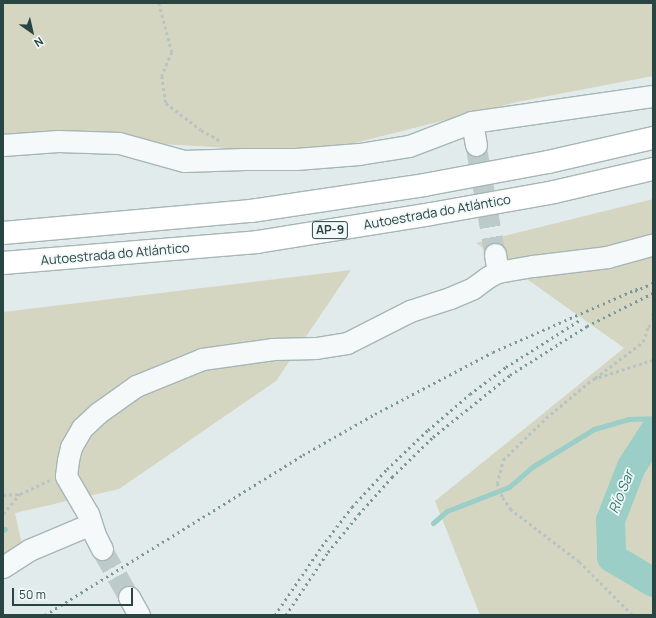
<!DOCTYPE html>
<meta charset="utf-8">
<style>
body{margin:0}
#map{position:relative;width:656px;height:618px;overflow:hidden;background:#e2ebeb;font-family:Manrope,sans-serif}
div>[style]{position:absolute}
.green>*{inset:0;background:#d5d6c2}
.stream>*{height:5px;margin:-2.5px;padding:0 2.5px;transform-origin:2.5px;border-radius:2.5px;background:#9acec6}
.river>*{height:29px;margin:-14.5px;padding:0 14.5px;transform-origin:14.5px;border-radius:14.5px;background:#9acec6}
.minor-tunnel>*{height:21px;margin-top:-10.5px;transform-origin:0;background:repeating-linear-gradient(90deg,#bdcaca 0 21px,transparent 0 31px)}
.path>*{height:2.5px;margin-top:-1.25px;transform-origin:0;background:repeating-linear-gradient(90deg,#b8c3c3 0 3px,transparent 0 6px)}
.roads{filter:drop-shadow(1px 0 #a6b6b6) drop-shadow(-1px 0 #a6b6b6) drop-shadow(0 1px #a6b6b6) drop-shadow(0 -1px #a6b6b6)}
.minor>*{height:21px;margin:-10.5px;padding:0 10.5px;transform-origin:10.5px;border-radius:10.5px;background:#f5f9f9}
.highway>*{height:22px;margin:-11px;padding:0 11px;transform-origin:11px;border-radius:11px;background:#fff}
.rail>*{height:3px;margin-top:-1.5px;transform-origin:0;background:repeating-linear-gradient(90deg,#7a9695 0 2px,transparent 0 6px)}
span{translate:-50% -50%;white-space:nowrap;text-align:center;line-height:1.15;-webkit-text-stroke:3.5px #f2f8f8;paint-order:stroke}
.shield-label span{padding:1px 3px;background:#f2f8f8;border:1px solid;border-radius:3px;-webkit-text-stroke-width:0}
.shield-label{font-size:12px;color:#284544;font-weight:700}
.street-label{font-size:13px;color:#284544}
.water-label{font-size:14px;color:#2e7d73;font-style:italic}
.frame{position:absolute;inset:0;border:4px solid #284544;pointer-events:none}
.north{position:absolute;left:12px;top:12px;width:40px;height:40px;-webkit-text-stroke:3px #f2f8f8;paint-order:stroke;rotate:146deg;font-size:11px;font-weight:700;line-height:16px;text-align:center;color:#284544}
.north::after{content:'';display:block;margin:auto;width:14px;height:18px;background:#284544;clip-path:polygon(50% 0,100% 100%,50% 72%,0 100%)}
.scale{position:absolute;left:12px;top:588px;width:121px;height:18px;box-sizing:border-box;border:2px solid #284544;border-top:0;padding-left:5px;font-size:12px;line-height:14px;white-space:nowrap;color:#284544;-webkit-text-stroke:3px #f2f8f8;paint-order:stroke}
</style>
<div id="map">
<div class="green">
<i style="clip-path:polygon(3px 3px,653px 3px,653px 76px,517px 102px,339px 147px,245px 149px,31px 136px,3px 139px)"></i>
<i style="clip-path:polygon(653px 199px,653px 615px,480px 615px,435px 501px,624px 348px,476px 243px)"></i>
<i style="clip-path:polygon(351px 270px,276px 381px,119px 489px,15px 513px,22px 545px,3px 557px,3px 312px)"></i>
</div>
<div class="stream">
<i style="left:433px;top:523px;width:18px;rotate:-41deg"></i>
<i style="left:447px;top:511px;width:66px;rotate:-21.2deg"></i>
<i style="left:509px;top:487px;width:30px;rotate:-41deg"></i>
<i style="left:532px;top:467px;width:73px;rotate:-31.5deg"></i>
<i style="left:594px;top:429px;width:35px;rotate:-16deg"></i>
<i style="left:628px;top:419px;width:25px;rotate:-2deg"></i>
<i style="left:3px;top:530px;width:2px;rotate:-27deg"></i>
</div>
<div class="river">
<i style="left:653px;top:432px;width:40px;rotate:122.9deg"></i>
<i style="left:631px;top:466px;width:58px;rotate:111.3deg"></i>
<i style="left:610px;top:520px;width:37px;rotate:88deg"></i>
<i style="left:611px;top:557px;width:49px;rotate:30.8deg"></i>
</div>
<div class="minor-tunnel">
<i style="left:476px;top:145px;width:111px;rotate:80.1deg"></i>
<i style="left:102px;top:549px;width:55px;rotate:60.6deg"></i>
</div>
<div class="path">
<i style="left:159px;top:3px;width:51px;rotate:75.1deg"></i>
<i style="left:172px;top:52px;width:26px;rotate:113deg"></i>
<i style="left:162px;top:76px;width:27px;rotate:82deg"></i>
<i style="left:166px;top:103px;width:44px;rotate:37.6deg"></i>
<i style="left:201px;top:130px;width:23px;rotate:29deg"></i>
<i style="left:653px;top:313px;width:7px;rotate:90deg"></i>
<i style="left:595px;top:378px;width:60px;rotate:-36.9deg"></i>
<i style="left:643px;top:342px;width:16px;rotate:-72deg"></i>
<i style="left:648px;top:327px;width:6px;rotate:-39deg"></i>
<i style="left:3px;top:495px;width:17px;rotate:-3deg"></i>
<i style="left:3px;top:514px;width:26px;rotate:-50deg"></i>
<i style="left:20px;top:494px;width:33px;rotate:-25deg"></i>
<i style="left:632px;top:615px;width:75px;rotate:-135deg"></i>
<i style="left:579px;top:562px;width:86px;rotate:-142.6deg"></i>
<i style="left:511px;top:510px;width:16px;rotate:-125deg"></i>
<i style="left:502px;top:497px;width:14px;rotate:-111deg"></i>
<i style="left:497px;top:484px;width:25px;rotate:-76deg"></i>
<i style="left:503px;top:460px;width:60px;rotate:-44.3deg"></i>
<i style="left:546px;top:418px;width:61px;rotate:-39.7deg"></i>
<i style="left:593px;top:379px;width:63px;rotate:-17.6deg"></i>
</div>
<div class="roads">
<div class="minor">
<i style="left:3px;top:145px;width:55px;rotate:-4.2deg"></i>
<i style="left:58px;top:141px;width:61px;rotate:1.9deg"></i>
<i style="left:119px;top:143px;width:67px;rotate:15.5deg"></i>
<i style="left:184px;top:161px;width:60px;rotate:-1.9deg"></i>
<i style="left:244px;top:159px;width:52px"></i>
<i style="left:296px;top:159px;width:63px;rotate:-4.5deg"></i>
<i style="left:359px;top:154px;width:51px;rotate:-9.1deg"></i>
<i style="left:409px;top:146px;width:67px;rotate:-20.9deg"></i>
<i style="left:476px;top:145px;width:23px;rotate:-100deg"></i>
<i style="left:472px;top:122px;width:183px;rotate:-8.2deg"></i>
<i style="left:495px;top:254px;width:18px;rotate:81deg"></i>
<i style="left:102px;top:549px;width:16px;rotate:-117deg"></i>
<i style="left:95px;top:535px;width:22px;rotate:-108deg"></i>
<i style="left:88px;top:514px;width:44px;rotate:-120.1deg"></i>
<i style="left:66px;top:476px;width:16px;rotate:-83deg"></i>
<i style="left:68px;top:460px;width:13px;rotate:-77deg"></i>
<i style="left:71px;top:447px;width:22px;rotate:-60deg"></i>
<i style="left:82px;top:428px;width:22px;rotate:-43deg"></i>
<i style="left:98px;top:413px;width:47px;rotate:-35.4deg"></i>
<i style="left:136px;top:386px;width:71px;rotate:-22.2deg"></i>
<i style="left:202px;top:359px;width:72px;rotate:-8deg"></i>
<i style="left:273px;top:349px;width:43px;rotate:-1.3deg"></i>
<i style="left:316px;top:348px;width:31px;rotate:-9deg"></i>
<i style="left:347px;top:343px;width:71px;rotate:-26.9deg"></i>
<i style="left:410px;top:311px;width:42px;rotate:-18deg"></i>
<i style="left:450px;top:298px;width:25px;rotate:-23deg"></i>
<i style="left:473px;top:288px;width:19px;rotate:-36deg"></i>
<i style="left:488px;top:277px;width:11px;rotate:-27deg"></i>
<i style="left:498px;top:272px;width:36px;rotate:-10deg"></i>
<i style="left:533px;top:266px;width:75px;rotate:-6.9deg"></i>
<i style="left:607px;top:257px;width:46px;rotate:-15.3deg"></i>
<i style="left:3px;top:567px;width:31px;rotate:-33deg"></i>
<i style="left:29px;top:550px;width:67px;rotate:-22.8deg"></i>
<i style="left:129px;top:597px;width:21px;rotate:61deg"></i>
</div>
<div class="highway">
<i style="left:3px;top:233px;width:249px;rotate:-5.1deg"></i>
<i style="left:251px;top:211px;width:175px;rotate:-8.5deg"></i>
<i style="left:424px;top:185px;width:126px;rotate:-10.5deg"></i>
<i style="left:548px;top:162px;width:108px;rotate:-12.9deg"></i>
<i style="left:3px;top:263px;width:255px;rotate:-4.7deg"></i>
<i style="left:257px;top:242px;width:176px;rotate:-9.1deg"></i>
<i style="left:431px;top:214px;width:125px;rotate:-10.1deg"></i>
<i style="left:554px;top:192px;width:102px;rotate:-13.1deg"></i>
</div>
</div>
<div class="rail">
<i style="left:635px;top:291px;width:20px;rotate:-24deg"></i>
<i style="left:45px;top:615px;width:304px;rotate:-31.8deg"></i>
<i style="left:303px;top:455px;width:83px;rotate:-29.7deg"></i>
<i style="left:375px;top:414px;width:133px;rotate:-27.7deg"></i>
<i style="left:493px;top:352px;width:159px;rotate:-23.7deg"></i>
<i style="left:275px;top:615px;width:83px;rotate:-55.7deg"></i>
<i style="left:322px;top:546px;width:49px;rotate:-52.4deg"></i>
<i style="left:352px;top:507px;width:52px;rotate:-47.4deg"></i>
<i style="left:387px;top:469px;width:57px;rotate:-43.6deg"></i>
<i style="left:428px;top:430px;width:55px;rotate:-40.6deg"></i>
<i style="left:470px;top:394px;width:45px;rotate:-36.9deg"></i>
<i style="left:506px;top:367px;width:88px;rotate:-32.4deg"></i>
<i style="left:286px;top:615px;width:76px;rotate:-56.3deg"></i>
<i style="left:328px;top:552px;width:49px;rotate:-50.8deg"></i>
<i style="left:359px;top:514px;width:50px;rotate:-48.3deg"></i>
<i style="left:392px;top:477px;width:57px;rotate:-44.3deg"></i>
<i style="left:433px;top:437px;width:99px;rotate:-38.8deg"></i>
<i style="left:510px;top:375px;width:59px;rotate:-32.6deg"></i>
<i style="left:560px;top:343px;width:32px;rotate:-32deg"></i>
<i style="left:587px;top:326px;width:74px;rotate:-26.6deg"></i>
</div>
<div class="shield-label">
<span style="left:330px;top:230px">AP-9</span>
</div>
<div class="street-label">
<span style="left:437px;top:212px;rotate:-10deg">Autoestrada do Atlántico</span>
<span style="left:115px;top:254px;rotate:-5deg">Autoestrada do Atlántico</span>
</div>
<div class="water-label">
<span style="left:621px;top:492px;rotate:-68deg">Río Sar</span>
</div>
<div class="frame"></div>
<div class="north">N</div>
<div class="scale">50 m</div>
</div>
